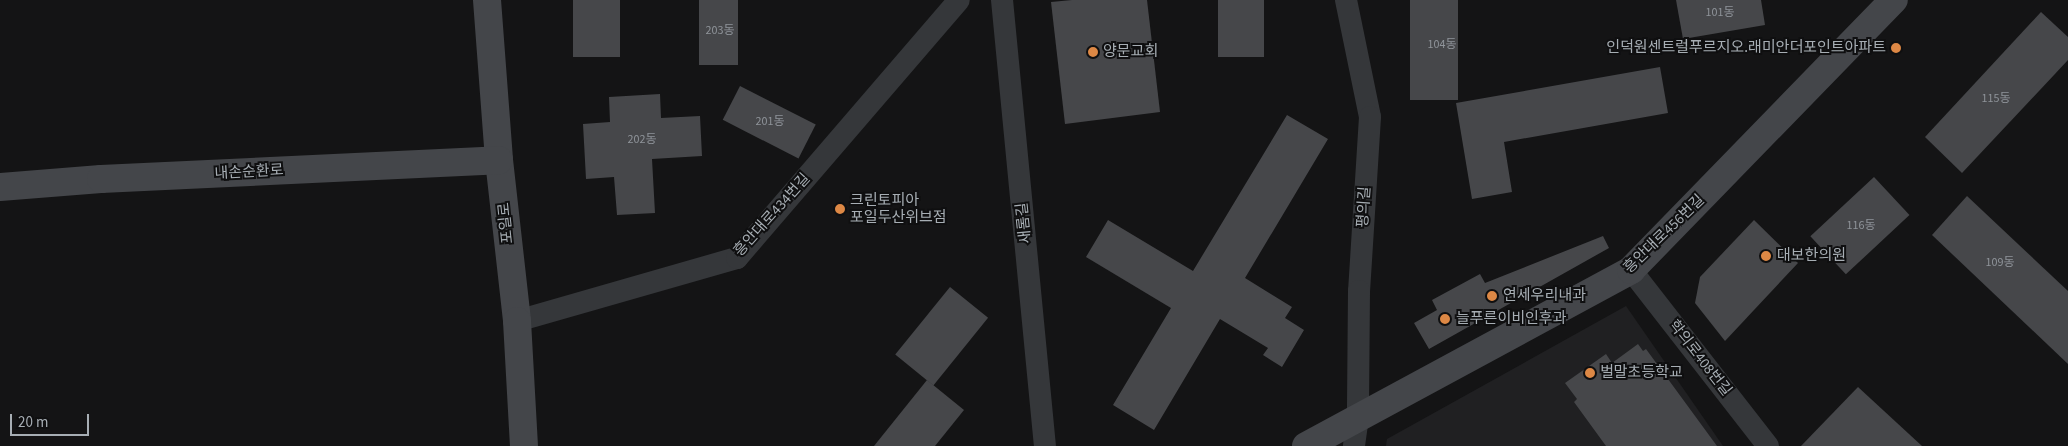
<!DOCTYPE html>
<meta charset="utf-8">
<style>
body{margin:0}
#map{position:relative;width:2068px;height:446px;overflow:hidden;background:#141415;font-family:"Source Sans 3","Noto Sans KR",sans-serif}
div>[style]{position:absolute}
.built>*{inset:0;background:#202022}
.building>*{inset:0;background:#46474a;transform-origin:0 0}
.street>*{height:22px;margin:-11px;padding:0 11px;transform-origin:11px;border-radius:11px;background:#35373a}
.secondary>*{height:28px;margin:-14px;padding:0 14px;transform-origin:14px;border-radius:14px;background:#44464a}
.dots>*{width:14px;height:14px;translate:-50% -50%;box-sizing:border-box;border:2px solid #0f0f10;border-radius:50%}
span{translate:-50% -50%;white-space:nowrap;text-align:center;line-height:1.15;-webkit-text-stroke:4px #0f0f10;paint-order:stroke}
.number-label{font-size:12px;color:#8f949a}
.number-label span{-webkit-text-stroke-width:0}
.poi-label{font-size:15px;color:#a7aeb4}
.right{translate:-100% -50%;text-align:right}
.left{translate:0 -50%;text-align:left}
.street-label{font-size:15px;color:#a7aeb4}
.scale{position:absolute;left:10px;top:414px;width:79px;height:22px;box-sizing:border-box;border:2px solid #a7aeb4;border-top:0;padding-left:6px;font-size:15px;line-height:18px;white-space:nowrap;color:#a7aeb4;-webkit-text-stroke:4px #0f0f10;paint-order:stroke}
</style>
<div id="map">
<div class="built">
<i style="clip-path:polygon(1626px 306px,1723px 446px,1386px 446px,1387px 439px)"></i>
</div>
<div class="building">
<i style="left:573px;top:0;width:47px;height:57px"></i>
<i style="left:699px;top:0;width:39px;height:65px"></i>
<i style="clip-path:polygon(1072px 0,1147px 0,1160px 112px,1065px 124px,1051px 2px)"></i>
<i style="left:1218px;top:0;width:46px;height:57px"></i>
<i style="left:1410px;top:0;width:48px;height:100px"></i>
<i style="clip-path:polygon(1676px 0,1761px 0,1765px 25px,1683px 39px)"></i>
<i style="clip-path:polygon(2041px 12px,2068px 37px,2068px 60px,1962px 173px,1925px 137px)"></i>
<i style="clip-path:polygon(1660px 67px,1668px 113px,1504px 142px,1512px 192px,1472px 199px,1456px 103px)"></i>
<i style="left:740px;top:86px;width:85px;height:38px;rotate:27deg"></i>
<i style="clip-path:polygon(660px 94px,661px 118px,700px 116px,702px 156px,652px 159px,655px 213px,617px 215px,614px 177px,586px 179px,583px 124px,610px 122px,609px 97px)"></i>
<i style="clip-path:polygon(1287px 115px,1328px 139px,1245px 278px,1292px 307px,1285px 318px,1304px 330px,1282px 367px,1263px 355px,1268px 348px,1220px 319px,1154px 430px,1113px 405px,1171px 308px,1086px 257px,1108px 220px,1193px 271px)"></i>
<i style="left:1874px;top:177px;width:52px;height:87px;rotate:47deg"></i>
<i style="clip-path:polygon(1967px 196px,2068px 291px,2068px 364px,1932px 235px)"></i>
<i style="clip-path:polygon(1754px 220px,1798px 263px,1725px 341px,1695px 303px,1700px 277px)"></i>
<i style="clip-path:polygon(1603px 236px,1609px 248px,1429px 349px,1414px 323px,1437px 310px,1432px 300px,1480px 274px,1485px 283px)"></i>
<i style="left:950px;top:287px;width:49px;height:87px;rotate:39deg"></i>
<i style="clip-path:polygon(1638px 344px,1643px 351px,1646px 349px,1717px 446px,1606px 446px,1574px 402px,1577px 399px,1565px 383px,1606px 354px,1612px 363px)"></i>
<i style="clip-path:polygon(927px 380px,964px 410px,935px 446px,874px 446px)"></i>
<i style="clip-path:polygon(1858px 387px,1922px 446px,1801px 446px)"></i>
</div>
<div class="street">
<i style="left:1002px;top:0;width:448px;rotate:84.5deg"></i>
<i style="left:1346px;top:0;width:119px;rotate:78.4deg"></i>
<i style="left:1370px;top:117px;width:174px;rotate:93.6deg"></i>
<i style="left:1359px;top:291px;width:126px;rotate:90.5deg"></i>
<i style="left:1358px;top:417px;width:29px;rotate:98deg"></i>
<i style="left:1631px;top:270px;width:223px;rotate:52.1deg"></i>
<i style="left:517px;top:321px;width:229px;rotate:-16deg"></i>
<i style="left:737px;top:258px;width:340px;rotate:-49.3deg"></i>
</div>
<div class="secondary">
<i style="left:487px;top:0;width:160px;rotate:85.7deg"></i>
<i style="left:499px;top:160px;width:162px;rotate:83.6deg"></i>
<i style="left:517px;top:321px;width:125px;rotate:86.8deg"></i>
<i style="left:0;top:187px;width:101px;rotate:-4.5deg"></i>
<i style="left:101px;top:179px;width:398px;rotate:-2.7deg"></i>
<i style="left:1306px;top:446px;width:370px;rotate:-28.4deg"></i>
<i style="left:1631px;top:270px;width:377px;rotate:-45.8deg"></i>
</div>
<div class="dots">
<i style="left:1896px;top:48px;background:#dd8845"></i>
<i style="left:1093px;top:52px;background:#dd8845"></i>
<i style="left:840px;top:209px;background:#dd8845"></i>
<i style="left:1766px;top:256px;background:#dd8845"></i>
<i style="left:1492px;top:296px;background:#dd8845"></i>
<i style="left:1445px;top:319px;background:#dd8845"></i>
<i style="left:1590px;top:373px;background:#dd8845"></i>
</div>
<div class="number-label">
<span style="left:1720px;top:13px">101동</span>
<span style="left:720px;top:31px">203동</span>
<span style="left:1442px;top:45px">104동</span>
<span style="left:1996px;top:99px">115동</span>
<span style="left:770px;top:122px">201동</span>
<span style="left:642px;top:140px">202동</span>
<span style="left:1861px;top:226px">116동</span>
<span style="left:2000px;top:263px">109동</span>
</div>
<div class="poi-label">
<span class="right" style="left:1886px;top:48px">인덕원센트럴푸르지오.래미안더포인트아파트</span>
<span class="left" style="left:1103px;top:52px">양문교회</span>
<span class="left" style="left:850px;top:209px">크린토피아<br>포일두산위브점</span>
<span class="left" style="left:1777px;top:256px">대보한의원</span>
<span class="left" style="left:1503px;top:296px">연세우리내과</span>
<span class="left" style="left:1456px;top:319px">늘푸른이비인후과</span>
<span class="left" style="left:1600px;top:373px">벌말초등학교</span>
</div>
<div class="street-label">
<span style="left:249px;top:172px;rotate:-3deg">내손순환로</span>
<span style="left:1364px;top:207px;rotate:-86deg">평의길</span>
<span style="left:772px;top:215px;rotate:-48deg">흥안대로434번길</span>
<span style="left:506px;top:223px;rotate:-96deg">포일로</span>
<span style="left:1024px;top:223px;rotate:-96deg">새롬길</span>
<span style="left:1664px;top:234px;rotate:-44deg">흥안대로456번길</span>
<span style="left:1700px;top:358px;rotate:52deg">학의로408번길</span>
</div>
<div class="scale">20 m</div>
</div>
